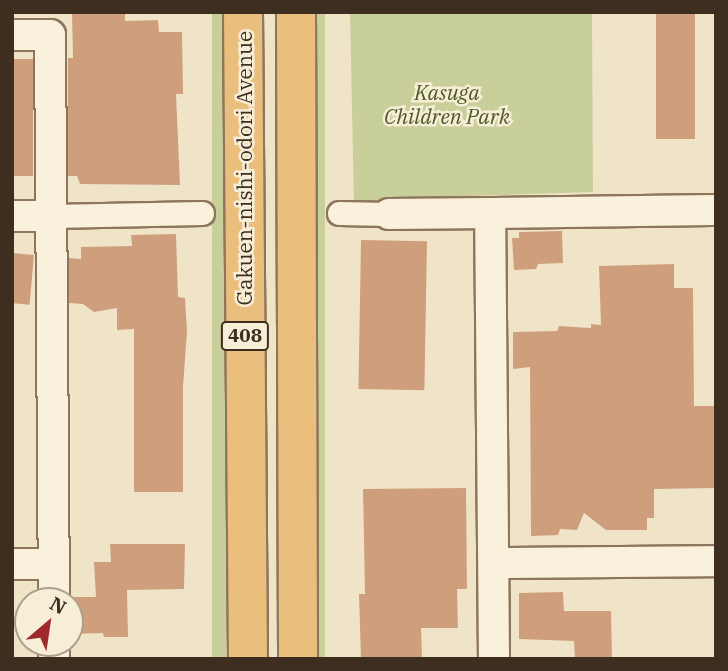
<!DOCTYPE html>
<style>
body{margin:0}
#map{position:relative;width:728px;height:671px;overflow:hidden;background:#f0e4c8;font-family:"IBM Plex Serif",serif}
div>[style]{position:absolute}
.green>*{inset:0;background:#c9cf9b;transform-origin:0 0}
.building>*{inset:0;background:#cf9f7d;transform-origin:0 0}
.roads{filter:drop-shadow(2px 0 #8d765c) drop-shadow(-2px 0 #8d765c) drop-shadow(0 2px #8d765c) drop-shadow(0 -2px #8d765c)}
.pedestrian>*{height:23px;margin:-11.5px;padding:0 11.5px;transform-origin:11.5px;border-radius:11.5px;background:#faf1dc}
.minor>*{height:30px;margin:-15px;padding:0 15px;transform-origin:15px;border-radius:15px;background:#faf1dc}
.trunk>*{height:38px;margin:-19px;padding:0 19px;transform-origin:19px;border-radius:19px;background:#eabe7c}
span{translate:-50% -50%;white-space:nowrap;text-align:center;line-height:1.15;-webkit-text-stroke:5px #f7eed8;paint-order:stroke}
.shield-label span{padding:2px 5px;background:#f7eed8;border:2px solid;border-radius:5px;-webkit-text-stroke-width:0}
.shield-label{font-size:19px;color:#3d2e20;font-weight:700}
.park-label{font-size:21px;color:#4d5a26;font-style:italic}
.street-label{font-size:21px;color:#3d2e20}
.frame{position:absolute;inset:0;border:14px solid #3d2e20;pointer-events:none}
.north{position:absolute;left:14px;top:587px;width:70px;height:70px;box-sizing:border-box;background:#f7eed8;border:2px solid #ada18e;border-radius:50%;rotate:29deg;font-size:19px;font-weight:700;line-height:28px;text-align:center;color:#3d2e20}
.north::after{content:'';display:block;margin:auto;width:24px;height:32px;background:#9e2a2b;clip-path:polygon(50% 0,100% 100%,50% 72%,0 100%)}
</style>
<div id="map">
<div class="green">
<i style="left:212px;top:12px;width:14px;height:647px"></i>
<i style="left:312px;top:12px;width:13px;height:647px"></i>
<i style="clip-path:polygon(350px 12px,592px 12px,593px 192px,378px 199px,378px 208px,354px 208px)"></i>
</div>
<div class="building">
<i style="clip-path:polygon(72px 12px,125px 12px,125px 21px,158px 20px,159px 32px,182px 32px,183px 94px,176px 94px,180px 185px,80px 184px,77px 176px,68px 176px,68px 58px,73px 58px)"></i>
<i style="left:656px;top:12px;width:39px;height:127px"></i>
<i style="left:33px;top:59px;width:117px;height:21px;rotate:90deg"></i>
<i style="clip-path:polygon(562px 231px,563px 263px,538px 264px,536px 269px,514px 270px,512px 238px,519px 238px,519px 232px)"></i>
<i style="clip-path:polygon(176px 234px,178px 297px,185px 298px,187px 331px,183px 387px,183px 492px,134px 492px,134px 329px,117px 330px,117px 308px,94px 312px,83px 304px,69px 303px,69px 258px,81px 259px,81px 247px,132px 246px,131px 235px)"></i>
<i style="left:361px;top:240px;width:66px;height:149px;rotate:1deg"></i>
<i style="left:12px;top:253px;width:22px;height:50px;rotate:5deg"></i>
<i style="clip-path:polygon(674px 264px,674px 288px,693px 288px,694px 406px,716px 406px,716px 488px,654px 489px,654px 518px,647px 518px,647px 530px,606px 530px,584px 513px,577px 530px,560px 529px,558px 535px,531px 536px,530px 367px,513px 369px,513px 332px,557px 331px,559px 326px,591px 328px,591px 324px,601px 325px,599px 266px)"></i>
<i style="clip-path:polygon(466px 488px,467px 589px,457px 589px,458px 628px,421px 628px,422px 659px,361px 659px,359px 594px,365px 594px,363px 489px)"></i>
<i style="clip-path:polygon(110px 544px,185px 544px,184px 589px,127px 590px,128px 637px,104px 637px,103px 633px,72px 634px,71px 597px,96px 597px,94px 562px,111px 562px)"></i>
<i style="clip-path:polygon(563px 592px,564px 611px,611px 611px,612px 659px,575px 659px,574px 641px,519px 639px,519px 593px)"></i>
</div>
<div class="roads">
<div class="pedestrian">
<i style="left:339px;top:213px;width:50px;rotate:1.1deg"></i>
<i style="left:51px;top:216px;width:151px;rotate:-1.1deg"></i>
</div>
<div class="minor">
<i style="left:12px;top:35px;width:38px"></i>
<i style="left:50px;top:35px;width:566px;rotate:89.6deg"></i>
<i style="left:389px;top:214px;width:101px;rotate:-0.6deg"></i>
<i style="left:12px;top:216px;width:39px"></i>
<i style="left:494px;top:563px;width:222px;rotate:-0.5deg"></i>
<i style="left:12px;top:564px;width:42px"></i>
<i style="left:54px;top:643px;width:16px;rotate:90deg"></i>
<i style="left:494px;top:659px;width:446px;rotate:-90.5deg"></i>
<i style="left:490px;top:213px;width:226px;rotate:-0.8deg"></i>
</div>
<div class="trunk">
<i style="left:243px;top:12px;width:647px;rotate:89.56deg"></i>
<i style="left:296px;top:12px;width:647px;rotate:89.82deg"></i>
</div>
</div>
<div class="shield-label">
<span style="left:245px;top:336px">408</span>
</div>
<div class="park-label">
<span style="left:447px;top:104px">Kasuga<br>Children Park</span>
</div>
<div class="street-label">
<span style="left:244px;top:168px;rotate:-90deg">Gakuen-nishi-odori Avenue</span>
</div>
<div class="frame"></div>
<div class="north">N</div>
</div>
